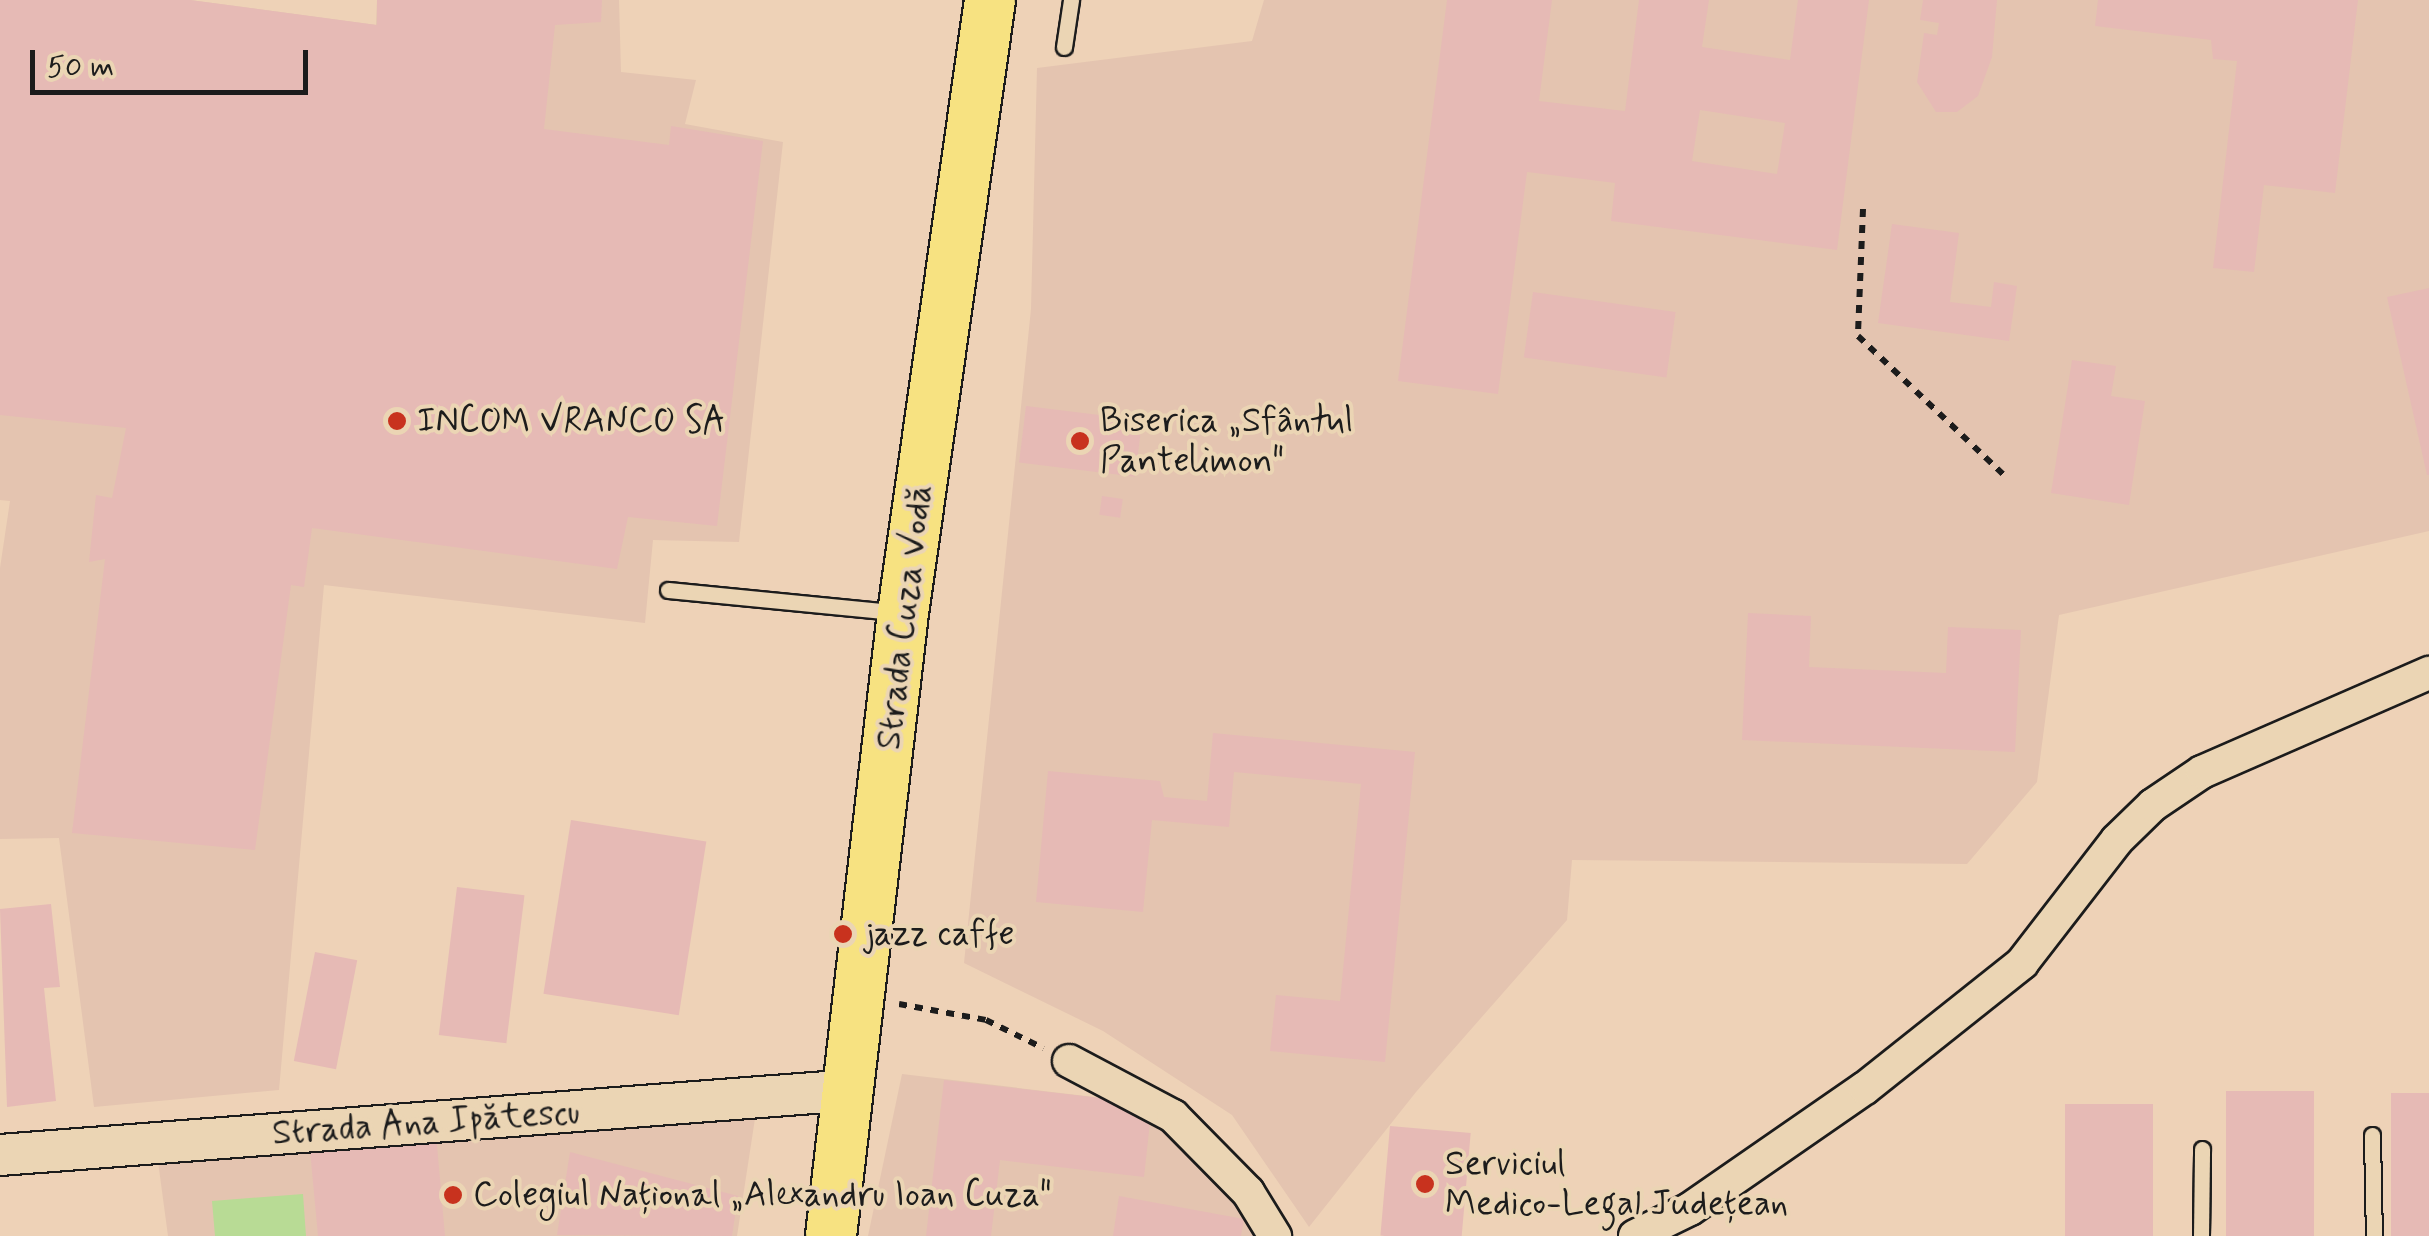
<!DOCTYPE html>
<meta charset="utf-8">
<style>
body{margin:0}
#map{position:relative;width:2429px;height:1236px;overflow:hidden;background:#eed2b7;font-family:Mynerve,sans-serif}
div>[style]{position:absolute}
.built>*{inset:0;background:#e4c4b0}
.green>*{inset:0;background:#b8db95}
.building>*{inset:0;background:#e6bab5;transform-origin:0 0}
.path>*{height:6px;margin-top:-3px;transform-origin:0;background:repeating-linear-gradient(90deg,#1c1c1c 0 8px,transparent 0 16px)}
.roads{filter:drop-shadow(2px 0 #1c1c1c) drop-shadow(-2px 0 #1c1c1c) drop-shadow(0 2px #1c1c1c) drop-shadow(0 -2px #1c1c1c)}
.service>*{height:15px;margin:-7.5px;padding:0 7.5px;transform-origin:7.5px;border-radius:7.5px;background:#ebd5b4}
.minor>*{height:32px;margin:-16px;padding:0 16px;transform-origin:16px;border-radius:16px;background:#ebd5b4}
.tertiary>*{height:40px;margin:-20px;padding:0 20px;transform-origin:20px;border-radius:20px;background:#ebd5b4}
.primary>*{height:50px;margin:-25px;padding:0 25px;transform-origin:25px;border-radius:25px;background:#f7e281}
.dots>*{width:28px;height:28px;translate:-50% -50%;box-sizing:border-box;border:5px solid #ebd5b4;border-radius:50%}
span{translate:-50% -50%;white-space:nowrap;text-align:center;line-height:1.15;-webkit-text-stroke:8px #ebd5b4;paint-order:stroke}
.poi-label{font-size:35px;color:#1c1c1c}
.left{translate:0 -50%;text-align:left}
.street-label{font-size:35px;color:#1c1c1c}
.scale{position:absolute;left:30px;top:50px;width:278px;height:45px;box-sizing:border-box;border:5px solid #1c1c1c;border-top:0;padding-left:12px;font-size:30px;line-height:35px;white-space:nowrap;color:#1c1c1c;-webkit-text-stroke:8px #ebd5b4;paint-order:stroke}
</style>
<div id="map">
<div class="built">
<i style="clip-path:polygon(0 0,190px 0,376px 25px,377px 0,619px 0,621px 72px,696px 80px,685px 124px,783px 142px,739px 542px,653px 540px,645px 623px,324px 585px,279px 1090px,94px 1107px,59px 838px,0 839px,0 568px,10px 501px,0 500px)"></i>
<i style="clip-path:polygon(1264px 0,2429px 0,2429px 531px,2059px 615px,2037px 782px,1967px 864px,1572px 860px,1567px 920px,1416px 1092px,1309px 1227px,1232px 1115px,1103px 1031px,964px 963px,1031px 309px,1037px 68px,1252px 41px)"></i>
<i style="clip-path:polygon(902px 1074px,1153px 1104px,1245px 1202px,1260px 1236px,868px 1236px)"></i>
<i style="clip-path:polygon(756px 1112px,737px 1236px,168px 1236px,157px 1154px)"></i>
</div>
<div class="green">
<i style="clip-path:polygon(303px 1194px,306px 1236px,215px 1236px,212px 1201px)"></i>
</div>
<div class="building">
<i style="clip-path:polygon(0 0,190px 0,377px 25px,377px 0,602px 0,601px 22px,555px 25px,544px 129px,669px 145px,671px 126px,763px 141px,717px 526px,628px 517px,617px 569px,312px 528px,304px 587px,291px 585px,255px 850px,72px 833px,105px 559px,89px 562px,96px 495px,112px 498px,126px 428px,0 415px)"></i>
<i style="clip-path:polygon(evenodd,1447px 0,1552px 0,1539px 101px,1625px 111px,1639px 0,1709px 0,1702px 47px,1790px 60px,1798px 0,1869px 0,1837px 250px,1611px 221px,1615px 183px,1527px 172px,1498px 394px,1398px 381px,1447px 0,1700px 110px,1785px 123px,1777px 174px,1692px 161px,1700px 110px)"></i>
<i style="clip-path:polygon(1923px 0,1997px 0,1992px 57px,1978px 96px,1957px 112px,1936px 112px,1917px 82px,1924px 33px,1937px 35px,1939px 23px,1920px 20px)"></i>
<i style="clip-path:polygon(2098px 0,2358px 0,2335px 193px,2264px 185px,2254px 272px,2213px 268px,2237px 61px,2213px 59px,2211px 40px,2095px 26px)"></i>
<i style="clip-path:polygon(1892px 224px,1959px 233px,1950px 302px,1991px 307px,1994px 282px,2017px 286px,2009px 341px,1878px 323px)"></i>
<i style="clip-path:polygon(2429px 288px,2429px 475px,2427px 475px,2387px 297px)"></i>
<i style="left:1533px;top:292px;width:144px;height:66px;rotate:8deg"></i>
<i style="clip-path:polygon(2072px 360px,2116px 366px,2111px 396px,2145px 401px,2129px 505px,2051px 493px)"></i>
<i style="left:1026px;top:406px;width:117px;height:57px;rotate:7deg"></i>
<i style="left:1102px;top:496px;width:21px;height:19px;rotate:8deg"></i>
<i style="clip-path:polygon(1748px 613px,1811px 616px,1809px 667px,1946px 673px,1948px 627px,2021px 630px,2015px 752px,1742px 740px)"></i>
<i style="clip-path:polygon(1213px 733px,1415px 752px,1385px 1062px,1270px 1051px,1276px 995px,1340px 1001px,1361px 784px,1234px 772px,1229px 827px,1152px 820px,1143px 912px,1036px 902px,1048px 771px,1160px 781px,1164px 797px,1207px 801px)"></i>
<i style="left:571px;top:820px;width:137px;height:176px;rotate:9deg"></i>
<i style="left:457px;top:887px;width:68px;height:149px;rotate:7deg"></i>
<i style="clip-path:polygon(51px 904px,60px 987px,44px 988px,56px 1101px,7px 1107px,0 909px)"></i>
<i style="left:315px;top:952px;width:43px;height:111px;rotate:11deg"></i>
<i style="clip-path:polygon(944px 1080px,1152px 1104px,1144px 1177px,1000px 1160px,991px 1236px,926px 1236px)"></i>
<i style="left:2314px;top:1091px;width:145px;height:88px;rotate:90deg"></i>
<i style="left:2391px;top:1093px;width:38px;height:143px"></i>
<i style="left:2065px;top:1104px;width:88px;height:132px"></i>
<i style="left:1390px;top:1126px;width:81px;height:110px;rotate:5deg"></i>
<i style="clip-path:polygon(436px 1134px,445px 1236px,318px 1236px,310px 1150px)"></i>
<i style="clip-path:polygon(570px 1152px,738px 1196px,732px 1236px,557px 1235px)"></i>
<i style="clip-path:polygon(1119px 1196px,1244px 1219px,1241px 1236px,1113px 1236px)"></i>
</div>
<div class="path">
<i style="left:1863px;top:209px;width:127px;rotate:92.3deg"></i>
<i style="left:1858px;top:336px;width:206px;rotate:43.6deg"></i>
<i style="left:899px;top:1004px;width:88px;rotate:10.4deg"></i>
<i style="left:986px;top:1020px;width:64px;rotate:26.2deg"></i>
</div>
<div class="roads">
<div class="service">
<i style="left:1064px;top:47px;width:48px;rotate:-81.5deg"></i>
<i style="left:668px;top:590px;width:227px;rotate:5.6deg"></i>
<i style="left:2372px;top:1135px;width:101px;rotate:88.9deg"></i>
<i style="left:2201px;top:1236px;width:87px;rotate:-89.3deg"></i>
</div>
<div class="minor">
<i style="left:1069px;top:1061px;width:118px;rotate:27.9deg"></i>
<i style="left:1173px;top:1116px;width:107px;rotate:45.4deg"></i>
<i style="left:1248px;top:1192px;width:52px;rotate:58.5deg"></i>
<i style="left:1635px;top:1236px;width:61px;rotate:-26.1deg"></i>
<i style="left:1690px;top:1209px;width:213px;rotate:-34.7deg"></i>
<i style="left:1865px;top:1088px;width:201px;rotate:-38.5deg"></i>
<i style="left:2022px;top:963px;width:155px;rotate:-52.3deg"></i>
<i style="left:2117px;top:840px;width:50px;rotate:-44.2deg"></i>
<i style="left:2153px;top:805px;width:59px;rotate:-34deg"></i>
<i style="left:2202px;top:772px;width:248px;rotate:-23.6deg"></i>
</div>
<div class="tertiary">
<i style="left:0;top:1155px;width:854px;rotate:-4.36deg"></i>
</div>
<div class="primary">
<i style="left:831px;top:1236px;width:627px;rotate:-83.41deg"></i>
<i style="left:903px;top:613px;width:619px;rotate:-81.92deg"></i>
</div>
</div>
<div class="dots">
<i style="left:397px;top:421px;background:#c8321e"></i>
<i style="left:1080px;top:441px;background:#c8321e"></i>
<i style="left:843px;top:934px;background:#c8321e"></i>
<i style="left:1425px;top:1184px;background:#c8321e"></i>
<i style="left:453px;top:1195px;background:#c8321e"></i>
</div>
<div class="poi-label">
<span class="left" style="left:417px;top:421px">INCOM VRANCO SA</span>
<span class="left" style="left:1100px;top:441px">Biserica „Sfântul<br>Pantelimon"</span>
<span class="left" style="left:863px;top:934px">jazz caffe</span>
<span class="left" style="left:1445px;top:1184px">Serviciul<br>Medico-Legal Județean</span>
<span class="left" style="left:473px;top:1195px">Colegiul Național „Alexandru Ioan Cuza"</span>
</div>
<div class="street-label">
<span style="left:905px;top:617px;rotate:-83deg">Strada Cuza Vodă</span>
<span style="left:426px;top:1123px;rotate:-4deg">Strada Ana Ipătescu</span>
</div>
<div class="scale">50 m</div>
</div>
